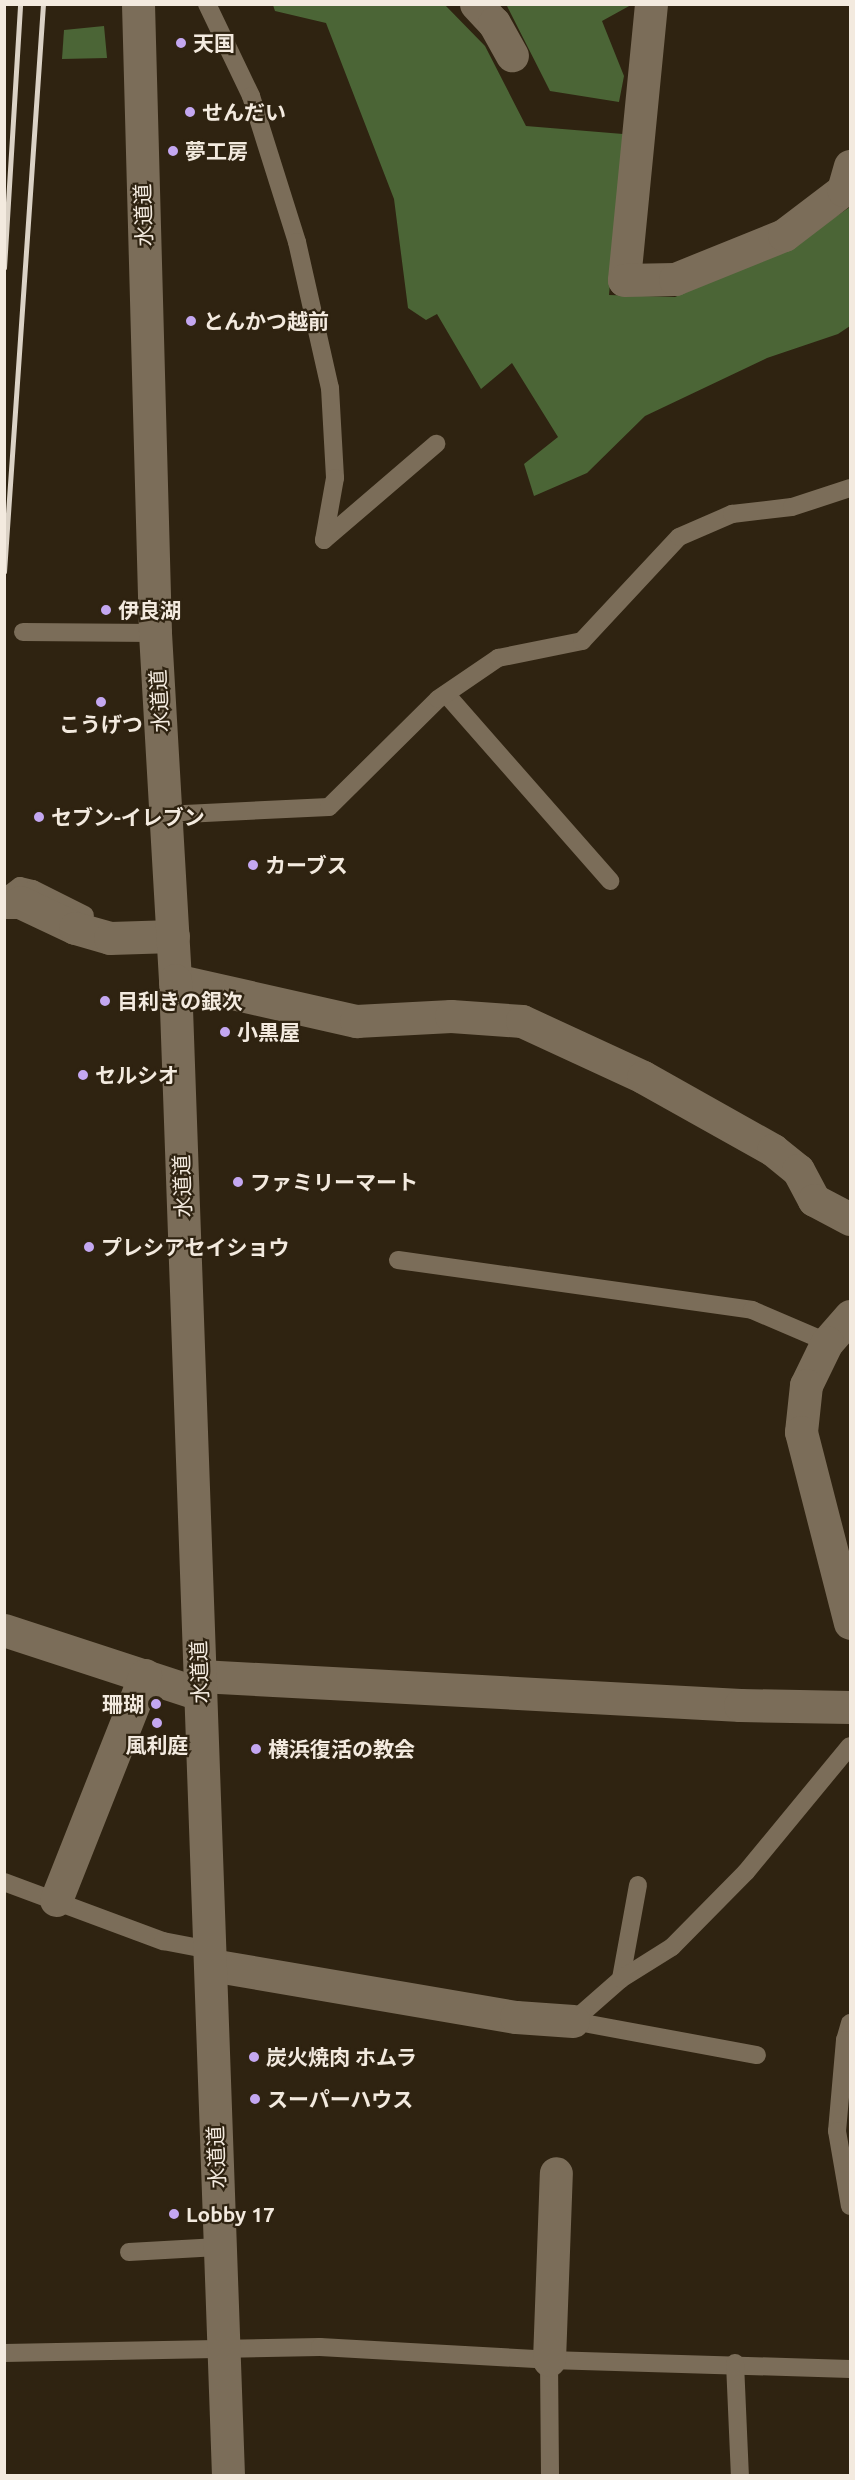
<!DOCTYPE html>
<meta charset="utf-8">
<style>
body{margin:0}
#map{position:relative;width:855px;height:2480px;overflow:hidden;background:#2f2311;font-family:Ubuntu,"Noto Sans JP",sans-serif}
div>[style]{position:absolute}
.forest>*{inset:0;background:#4b6536}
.lane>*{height:18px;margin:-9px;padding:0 9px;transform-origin:9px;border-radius:9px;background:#7b6d59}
.street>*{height:33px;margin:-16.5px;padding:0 16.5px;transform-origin:16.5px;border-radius:16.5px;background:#7b6d59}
.secondary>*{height:33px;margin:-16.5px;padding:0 16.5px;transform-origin:16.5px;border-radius:16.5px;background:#7b6d59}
.rail>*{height:4.5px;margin:-2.25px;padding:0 2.25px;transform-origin:2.25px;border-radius:2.25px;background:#dbd2c6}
.dots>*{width:16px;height:16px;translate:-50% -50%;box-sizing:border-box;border:3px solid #2f2311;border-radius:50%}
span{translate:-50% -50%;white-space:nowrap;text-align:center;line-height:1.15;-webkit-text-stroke:4.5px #2f2311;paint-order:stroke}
.poi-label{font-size:21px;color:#f3eadf;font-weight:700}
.left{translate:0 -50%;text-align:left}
.right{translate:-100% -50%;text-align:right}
.street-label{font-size:21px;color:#f3eadf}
.frame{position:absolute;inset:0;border:6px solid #f3eadf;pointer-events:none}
</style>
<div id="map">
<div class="forest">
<i style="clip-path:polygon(273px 5px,445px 5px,485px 46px,526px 126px,623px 134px,609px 295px,675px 297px,789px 248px,850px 207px,850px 326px,838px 334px,767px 358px,645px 416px,587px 473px,534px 496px,524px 464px,558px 437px,512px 363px,481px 389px,437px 314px,426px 320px,408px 308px,394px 199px,326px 23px,275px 11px)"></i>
<i style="clip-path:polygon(631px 5px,602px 21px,624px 76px,619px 102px,550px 91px,507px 6px)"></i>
<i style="clip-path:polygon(104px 26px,107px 58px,62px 59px,64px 30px)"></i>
</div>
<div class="lane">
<i style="left:207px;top:4px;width:102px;rotate:64.4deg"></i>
<i style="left:251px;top:96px;width:153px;rotate:72.5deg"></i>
<i style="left:297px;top:242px;width:150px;rotate:77.3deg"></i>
<i style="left:330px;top:388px;width:90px;rotate:86.8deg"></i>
<i style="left:335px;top:478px;width:63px;rotate:100.1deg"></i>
<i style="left:324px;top:540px;width:148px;rotate:-40.6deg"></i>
<i style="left:23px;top:632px;width:132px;rotate:0.4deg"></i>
<i style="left:446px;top:694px;width:249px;rotate:48.7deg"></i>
<i style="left:164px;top:815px;width:165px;rotate:-2.8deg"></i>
<i style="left:329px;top:807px;width:153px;rotate:-44.7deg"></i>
<i style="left:438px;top:699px;width:73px;rotate:-34.3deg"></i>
<i style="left:498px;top:658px;width:86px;rotate:-11.4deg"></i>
<i style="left:582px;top:641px;width:142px;rotate:-47deg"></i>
<i style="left:679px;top:537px;width:58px;rotate:-23.5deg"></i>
<i style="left:732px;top:514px;width:60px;rotate:-6.7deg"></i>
<i style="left:792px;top:507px;width:61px;rotate:-18.1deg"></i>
<i style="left:8px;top:895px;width:15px;rotate:-37deg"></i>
<i style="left:20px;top:886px;width:13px;rotate:13deg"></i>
<i style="left:33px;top:889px;width:58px;rotate:26.6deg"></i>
<i style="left:398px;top:1260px;width:358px;rotate:8deg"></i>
<i style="left:752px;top:1310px;width:82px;rotate:23.1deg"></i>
<i style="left:4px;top:1882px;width:170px;rotate:20.4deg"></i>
<i style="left:163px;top:1941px;width:48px;rotate:10.8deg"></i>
<i style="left:638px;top:1885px;width:96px;rotate:100.3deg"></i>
<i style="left:621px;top:1979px;width:64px;rotate:138.8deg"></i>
<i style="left:573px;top:2021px;width:187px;rotate:10.5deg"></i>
<i style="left:621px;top:1979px;width:60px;rotate:-32.1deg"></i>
<i style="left:672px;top:1947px;width:105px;rotate:-45.4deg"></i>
<i style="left:746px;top:1872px;width:163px;rotate:-50.5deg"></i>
<i style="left:850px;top:2023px;width:18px;rotate:106deg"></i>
<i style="left:845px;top:2040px;width:91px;rotate:95deg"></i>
<i style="left:837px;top:2131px;width:76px;rotate:80.2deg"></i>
<i style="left:129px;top:2252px;width:89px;rotate:-3.2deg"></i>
<i style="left:4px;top:2353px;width:316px;rotate:-1.1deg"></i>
<i style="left:320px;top:2347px;width:229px;rotate:3.2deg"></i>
<i style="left:549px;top:2360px;width:301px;rotate:1.7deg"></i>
<i style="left:549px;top:2360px;width:116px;rotate:89.5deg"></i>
<i style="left:735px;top:2363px;width:113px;rotate:87.5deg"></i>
</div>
<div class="street">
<i style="left:476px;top:4px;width:26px;rotate:47deg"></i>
<i style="left:494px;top:23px;width:37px;rotate:61deg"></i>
<i style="left:651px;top:4px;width:277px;rotate:95.6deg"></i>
<i style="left:624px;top:280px;width:51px;rotate:-1.1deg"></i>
<i style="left:675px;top:279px;width:118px;rotate:-22deg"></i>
<i style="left:784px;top:235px;width:74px;rotate:-37.3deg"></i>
<i style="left:843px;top:190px;width:25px;rotate:-74deg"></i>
<i style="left:4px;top:902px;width:16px"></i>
<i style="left:20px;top:902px;width:61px;rotate:25.3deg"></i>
<i style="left:75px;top:928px;width:36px;rotate:16deg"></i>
<i style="left:110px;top:938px;width:63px;rotate:-1.8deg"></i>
<i style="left:175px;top:980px;width:186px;rotate:12.8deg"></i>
<i style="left:356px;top:1021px;width:95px;rotate:-3deg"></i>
<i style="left:451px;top:1016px;width:71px;rotate:4deg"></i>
<i style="left:522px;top:1021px;width:133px;rotate:24.8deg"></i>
<i style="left:643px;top:1077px;width:149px;rotate:29.3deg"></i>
<i style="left:773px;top:1150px;width:32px;rotate:39deg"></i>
<i style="left:798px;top:1170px;width:34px;rotate:62deg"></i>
<i style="left:814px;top:1200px;width:41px;rotate:27.8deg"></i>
<i style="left:850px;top:1316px;width:35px;rotate:131deg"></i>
<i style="left:827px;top:1342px;width:48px;rotate:116deg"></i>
<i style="left:806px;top:1385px;width:47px;rotate:96.1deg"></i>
<i style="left:801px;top:1432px;width:197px;rotate:75.6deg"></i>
<i style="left:4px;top:1630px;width:206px;rotate:18.1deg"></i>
<i style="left:200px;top:1676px;width:541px;rotate:3.07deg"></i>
<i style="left:740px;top:1705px;width:110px;rotate:1deg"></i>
<i style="left:56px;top:1900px;width:242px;rotate:-68.4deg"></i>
<i style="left:211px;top:1965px;width:309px;rotate:9.7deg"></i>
<i style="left:516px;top:2017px;width:57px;rotate:4deg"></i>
<i style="left:549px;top:2360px;width:187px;rotate:-87.9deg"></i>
</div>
<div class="secondary">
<i style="left:138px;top:4px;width:629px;rotate:88.45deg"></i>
<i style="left:155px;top:633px;width:348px;rotate:86.7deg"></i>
<i style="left:175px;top:980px;width:1497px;rotate:87.97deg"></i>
</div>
<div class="rail">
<i style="left:4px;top:268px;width:264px;rotate:-86.5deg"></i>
<i style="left:4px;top:572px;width:569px;rotate:-86.07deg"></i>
</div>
<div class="dots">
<i style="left:181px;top:43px;background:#c4a7f1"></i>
<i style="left:190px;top:112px;background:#c4a7f1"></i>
<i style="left:173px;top:151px;background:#c4a7f1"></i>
<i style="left:191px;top:321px;background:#c4a7f1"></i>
<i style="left:106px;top:610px;background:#c4a7f1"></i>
<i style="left:101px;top:702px;background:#c4a7f1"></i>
<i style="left:39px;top:817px;background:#c4a7f1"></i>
<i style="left:253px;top:865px;background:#c4a7f1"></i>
<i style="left:105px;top:1001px;background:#c4a7f1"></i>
<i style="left:225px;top:1032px;background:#c4a7f1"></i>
<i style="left:83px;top:1075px;background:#c4a7f1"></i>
<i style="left:238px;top:1182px;background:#c4a7f1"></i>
<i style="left:89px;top:1247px;background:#c4a7f1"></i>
<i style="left:156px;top:1704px;background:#c4a7f1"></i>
<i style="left:157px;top:1723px;background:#c4a7f1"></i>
<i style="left:256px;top:1749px;background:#c4a7f1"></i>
<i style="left:254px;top:2057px;background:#c4a7f1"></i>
<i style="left:255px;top:2099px;background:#c4a7f1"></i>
<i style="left:174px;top:2214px;background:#c4a7f1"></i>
</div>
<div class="poi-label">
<span class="left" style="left:193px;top:43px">天国</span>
<span class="left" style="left:202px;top:112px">せんだい</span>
<span class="left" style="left:185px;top:151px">夢工房</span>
<span class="left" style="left:203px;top:321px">とんかつ越前</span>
<span class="left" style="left:118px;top:610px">伊良湖</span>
<span style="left:101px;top:724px">こうげつ</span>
<span class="left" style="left:51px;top:817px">セブン-イレブン</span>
<span class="left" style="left:265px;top:865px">カーブス</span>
<span class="left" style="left:117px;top:1001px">目利きの銀次</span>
<span class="left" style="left:237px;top:1032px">小黒屋</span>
<span class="left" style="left:95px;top:1075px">セルシオ</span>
<span class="left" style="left:250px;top:1182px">ファミリーマート</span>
<span class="left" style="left:101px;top:1247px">プレシアセイショウ</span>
<span class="right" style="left:144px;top:1704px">珊瑚</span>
<span style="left:157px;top:1745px">風利庭</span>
<span class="left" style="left:268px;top:1749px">横浜復活の教会</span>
<span class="left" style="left:266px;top:2057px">炭火焼肉 ホムラ</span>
<span class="left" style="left:267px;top:2099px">スーパーハウス</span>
<span class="left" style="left:186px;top:2214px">Lobby 17</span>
</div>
<div class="street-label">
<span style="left:143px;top:215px;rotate:-92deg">水道道</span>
<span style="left:159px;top:701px;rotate:-93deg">水道道</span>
<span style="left:182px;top:1186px;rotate:-92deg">水道道</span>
<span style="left:199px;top:1672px;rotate:-92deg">水道道</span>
<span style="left:216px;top:2157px;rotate:-92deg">水道道</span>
</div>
<div class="frame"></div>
</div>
